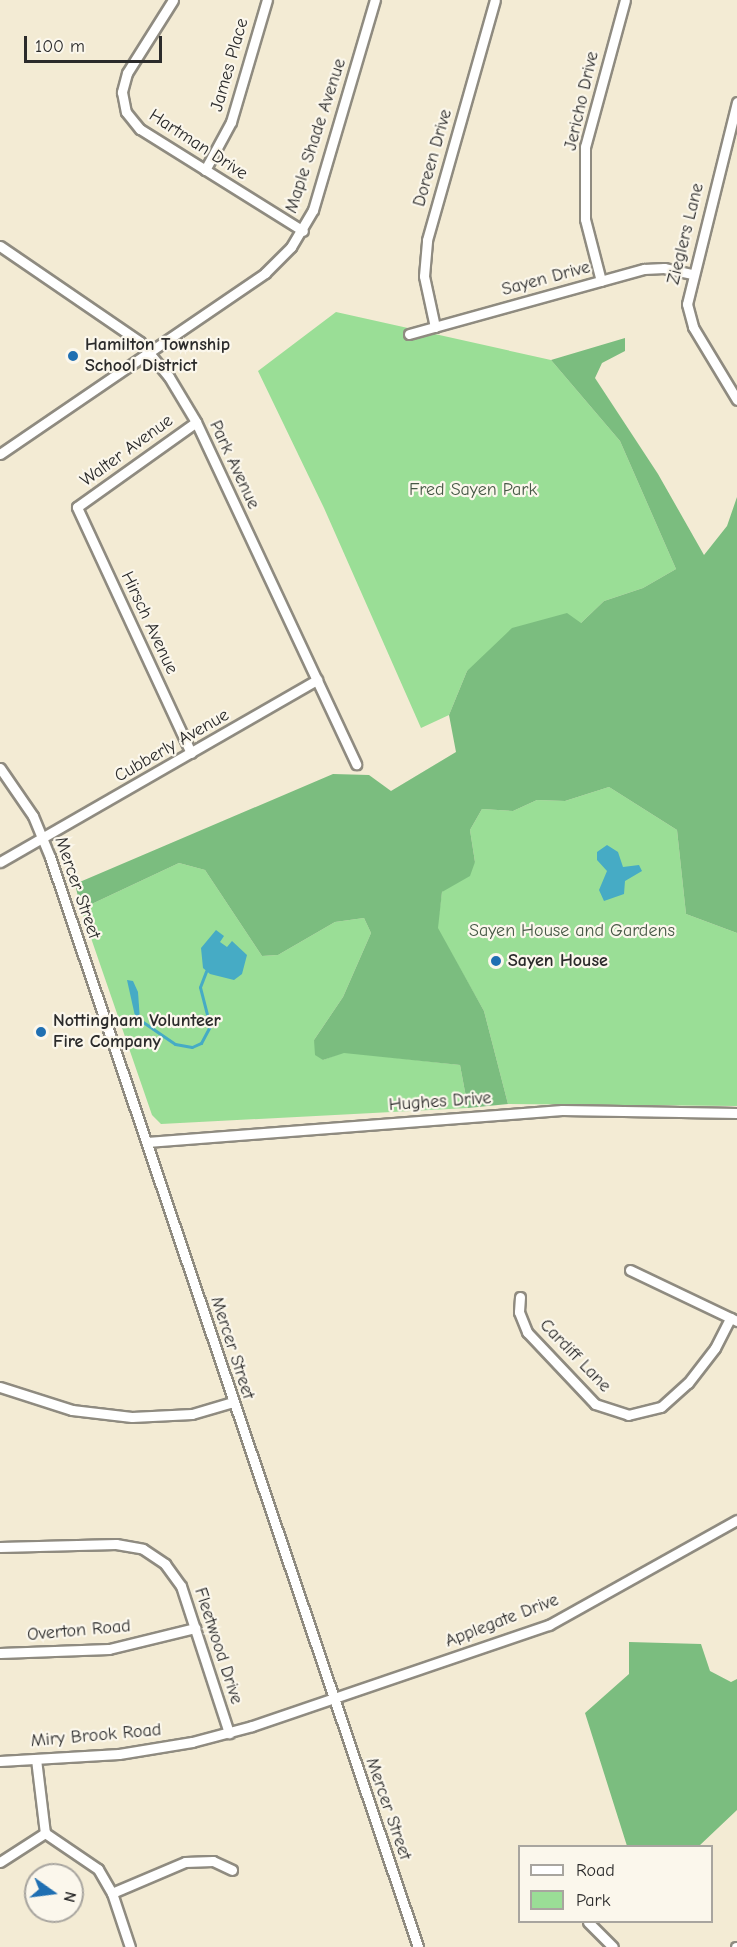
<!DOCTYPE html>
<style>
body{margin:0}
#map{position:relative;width:737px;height:1947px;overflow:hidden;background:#f3ebd4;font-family:"Comic Neue",sans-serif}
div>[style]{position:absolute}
.green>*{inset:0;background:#9ade96}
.forest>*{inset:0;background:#7bbd7f}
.water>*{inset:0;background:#46abc5}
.stream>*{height:3px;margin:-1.5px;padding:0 1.5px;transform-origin:1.5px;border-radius:1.5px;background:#46abc5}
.roads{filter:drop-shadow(2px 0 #8f8b80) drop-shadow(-2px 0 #8f8b80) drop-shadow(0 2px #8f8b80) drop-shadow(0 -2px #8f8b80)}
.minor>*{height:9px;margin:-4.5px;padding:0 4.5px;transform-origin:4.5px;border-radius:4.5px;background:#fff}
.dots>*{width:16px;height:16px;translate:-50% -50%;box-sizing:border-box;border:3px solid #fbf7ec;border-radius:50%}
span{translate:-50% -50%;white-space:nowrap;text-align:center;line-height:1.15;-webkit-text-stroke:4.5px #fbf7ec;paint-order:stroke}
.street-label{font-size:18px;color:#2b2b2b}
.poi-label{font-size:18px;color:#2b2b2b;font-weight:700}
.left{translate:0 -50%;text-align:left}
.park-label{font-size:18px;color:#475846}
.legend{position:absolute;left:518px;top:1845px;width:195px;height:78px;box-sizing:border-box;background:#fbf7ec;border:2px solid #a8a59f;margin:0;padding:8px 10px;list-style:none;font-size:18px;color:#2b2b2b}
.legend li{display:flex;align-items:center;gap:12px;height:30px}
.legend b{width:30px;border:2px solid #a8a59f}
.north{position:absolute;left:24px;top:1863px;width:60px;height:60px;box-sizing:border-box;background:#fbf7ec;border:2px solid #a8a59f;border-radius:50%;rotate:104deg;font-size:16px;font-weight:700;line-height:24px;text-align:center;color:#2b2b2b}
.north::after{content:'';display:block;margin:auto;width:21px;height:27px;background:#1f6fb2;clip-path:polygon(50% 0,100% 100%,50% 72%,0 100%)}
.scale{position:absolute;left:24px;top:36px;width:138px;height:27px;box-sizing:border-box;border:3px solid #2b2b2b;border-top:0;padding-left:8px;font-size:18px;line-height:21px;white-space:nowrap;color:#2b2b2b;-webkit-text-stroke:4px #fbf7ec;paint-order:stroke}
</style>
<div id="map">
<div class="green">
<i style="clip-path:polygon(336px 312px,551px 360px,620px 441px,676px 569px,643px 588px,604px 601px,581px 623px,467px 671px,449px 715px,421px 728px,324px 508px,258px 371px)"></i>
<i style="clip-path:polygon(609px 787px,677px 830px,686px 914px,737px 933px,737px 1106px,508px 1104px,484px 1011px,437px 928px,442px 892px,475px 862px,470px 830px,482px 809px,513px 811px,537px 800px,565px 801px)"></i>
<i style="clip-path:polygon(179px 863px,205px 870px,262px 956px,278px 955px,335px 922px,364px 918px,371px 933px,343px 997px,314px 1040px,323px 1060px,344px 1052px,460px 1065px,468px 1108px,161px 1124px,152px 1115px,81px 909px)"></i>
</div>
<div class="forest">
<i style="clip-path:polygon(625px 338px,625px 351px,602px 363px,595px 378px,658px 474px,704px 555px,727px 526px,737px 497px,737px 933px,686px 914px,677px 830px,609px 787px,565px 801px,537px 800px,513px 811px,482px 809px,470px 830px,475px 862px,470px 876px,442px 892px,438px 928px,484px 1011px,508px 1104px,468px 1108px,460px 1065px,344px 1053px,323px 1060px,315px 1055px,314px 1040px,343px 997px,371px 933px,364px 918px,335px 922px,278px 955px,262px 956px,205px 870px,179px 863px,81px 909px,75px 884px,333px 774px,369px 775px,391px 791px,456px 752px,449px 715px,467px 671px,512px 628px,567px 613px,581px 623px,604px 601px,643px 588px,676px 569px,620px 441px,551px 360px)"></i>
<i style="clip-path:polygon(629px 1642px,701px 1644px,710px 1671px,731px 1682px,737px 1679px,737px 1810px,699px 1846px,627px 1846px,585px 1713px,629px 1674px)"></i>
</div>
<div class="water">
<i style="clip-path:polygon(607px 845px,618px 852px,623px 867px,639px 865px,642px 871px,625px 881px,624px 894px,604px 901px,599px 890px,607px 871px,597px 860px,597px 852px)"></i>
<i style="clip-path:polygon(216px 930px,224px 936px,220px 942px,227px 947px,232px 941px,247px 955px,242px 974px,234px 980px,210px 974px,203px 968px,201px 948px)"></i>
<i style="clip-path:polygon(127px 980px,133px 981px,138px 992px,140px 1020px,135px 1016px)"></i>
</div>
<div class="stream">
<i style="left:140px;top:1020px;width:42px;rotate:34.4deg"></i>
<i style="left:175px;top:1044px;width:17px;rotate:10deg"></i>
<i style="left:192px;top:1047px;width:10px;rotate:-24deg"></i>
<i style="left:201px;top:1043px;width:19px;rotate:-62deg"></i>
<i style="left:210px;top:1026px;width:40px;rotate:-104.4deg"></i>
<i style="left:200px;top:987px;width:17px;rotate:-69deg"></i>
</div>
<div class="roads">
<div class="minor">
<i style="left:173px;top:0;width:86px;rotate:122.2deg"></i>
<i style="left:127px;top:73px;width:20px;rotate:105deg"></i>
<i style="left:122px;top:92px;width:20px;rotate:79deg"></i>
<i style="left:126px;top:112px;width:22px;rotate:51deg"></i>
<i style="left:140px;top:129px;width:192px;rotate:32deg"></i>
<i style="left:737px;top:102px;width:208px;rotate:103.9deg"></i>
<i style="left:687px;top:304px;width:24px;rotate:75deg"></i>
<i style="left:693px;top:327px;width:85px;rotate:58.9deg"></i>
<i style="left:205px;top:170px;width:55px;rotate:-61.6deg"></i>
<i style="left:231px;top:122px;width:127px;rotate:-73.6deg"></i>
<i style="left:0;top:246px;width:170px;rotate:34.4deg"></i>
<i style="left:140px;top:342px;width:45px;rotate:50.4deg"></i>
<i style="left:169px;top:377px;width:52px;rotate:59deg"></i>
<i style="left:196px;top:422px;width:378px;rotate:64.9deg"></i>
<i style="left:601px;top:281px;width:64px;rotate:-104.5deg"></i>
<i style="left:585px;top:219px;width:72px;rotate:-90deg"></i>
<i style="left:585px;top:147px;width:152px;rotate:-74.8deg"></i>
<i style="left:435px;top:327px;width:52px;rotate:-102.2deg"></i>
<i style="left:424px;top:276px;width:36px;rotate:-85deg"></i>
<i style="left:427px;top:240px;width:249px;rotate:-74.2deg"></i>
<i style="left:409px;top:334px;width:244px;rotate:-15.5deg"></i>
<i style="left:644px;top:269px;width:20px;rotate:-3deg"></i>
<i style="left:664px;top:268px;width:29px;rotate:12deg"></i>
<i style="left:0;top:454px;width:321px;rotate:-34.3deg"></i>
<i style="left:265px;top:273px;width:37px;rotate:-45deg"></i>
<i style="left:291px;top:247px;width:43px;rotate:-59.3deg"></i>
<i style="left:313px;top:210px;width:219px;rotate:-73.6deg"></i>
<i style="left:191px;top:753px;width:271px;rotate:-114.9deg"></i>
<i style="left:77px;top:507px;width:146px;rotate:-35.5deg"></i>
<i style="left:0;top:768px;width:58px;rotate:55.5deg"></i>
<i style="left:33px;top:816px;width:44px;rotate:67.5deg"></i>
<i style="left:50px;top:857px;width:1150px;rotate:71.34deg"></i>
<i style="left:0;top:862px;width:366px;rotate:-29.9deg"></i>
<i style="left:147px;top:1142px;width:416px;rotate:-4.4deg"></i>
<i style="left:562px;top:1110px;width:175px;rotate:1deg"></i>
<i style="left:630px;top:1270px;width:119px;rotate:25.5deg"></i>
<i style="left:520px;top:1297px;width:15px;rotate:94deg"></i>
<i style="left:519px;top:1312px;width:22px;rotate:68deg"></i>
<i style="left:527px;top:1332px;width:99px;rotate:46.6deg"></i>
<i style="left:595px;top:1404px;width:35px;rotate:18deg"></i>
<i style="left:628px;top:1415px;width:34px;rotate:-14deg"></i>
<i style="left:661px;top:1407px;width:36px;rotate:-42deg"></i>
<i style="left:688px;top:1383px;width:44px;rotate:-52.4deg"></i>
<i style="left:715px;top:1348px;width:34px;rotate:-63deg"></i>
<i style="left:0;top:1387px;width:76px;rotate:17.7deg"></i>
<i style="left:72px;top:1410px;width:60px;rotate:6.7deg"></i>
<i style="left:132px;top:1417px;width:60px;rotate:-2.9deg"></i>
<i style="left:192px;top:1414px;width:43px;rotate:-16.3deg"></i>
<i style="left:0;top:1547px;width:116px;rotate:-1.5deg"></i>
<i style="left:116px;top:1544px;width:27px;rotate:10deg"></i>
<i style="left:143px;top:1549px;width:27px;rotate:34deg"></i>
<i style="left:165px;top:1564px;width:27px;rotate:54deg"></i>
<i style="left:181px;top:1586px;width:155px;rotate:71.9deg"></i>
<i style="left:0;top:1653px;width:109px;rotate:-2.1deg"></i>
<i style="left:109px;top:1649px;width:89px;rotate:-13.7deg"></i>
<i style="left:36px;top:1759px;width:75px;rotate:83.1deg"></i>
<i style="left:45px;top:1833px;width:64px;rotate:34.2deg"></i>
<i style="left:98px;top:1869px;width:28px;rotate:60deg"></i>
<i style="left:112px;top:1893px;width:57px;rotate:71.6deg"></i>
<i style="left:0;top:1761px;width:119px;rotate:-3.4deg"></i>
<i style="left:119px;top:1754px;width:74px;rotate:-9.3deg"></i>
<i style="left:192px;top:1742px;width:62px;rotate:-14.9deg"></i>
<i style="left:252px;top:1726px;width:314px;rotate:-18.8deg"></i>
<i style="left:549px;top:1625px;width:215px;rotate:-29.2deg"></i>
<i style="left:0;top:1862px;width:54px;rotate:-32.8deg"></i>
<i style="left:112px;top:1893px;width:79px;rotate:-23deg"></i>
<i style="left:185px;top:1862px;width:28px;rotate:-2deg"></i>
<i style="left:213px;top:1861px;width:21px;rotate:25deg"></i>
<i style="left:588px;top:1922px;width:35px;rotate:45deg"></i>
<i style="left:736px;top:1947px;width:1px"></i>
</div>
</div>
<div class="dots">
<i style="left:73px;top:356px;background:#1f6fb2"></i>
<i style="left:496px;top:961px;background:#1f6fb2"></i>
<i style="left:41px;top:1032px;background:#1f6fb2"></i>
</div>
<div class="street-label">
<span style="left:230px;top:65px;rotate:-74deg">James Place</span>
<span style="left:582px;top:101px;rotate:-77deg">Jericho Drive</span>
<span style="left:316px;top:136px;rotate:-72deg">Maple Shade Avenue</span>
<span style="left:198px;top:145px;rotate:33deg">Hartman Drive</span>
<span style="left:433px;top:158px;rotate:-74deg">Doreen Drive</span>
<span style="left:686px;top:234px;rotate:-76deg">Zieglers Lane</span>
<span style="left:546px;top:279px;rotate:-15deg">Sayen Drive</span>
<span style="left:127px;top:451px;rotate:-36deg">Walter Avenue</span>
<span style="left:234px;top:465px;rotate:65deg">Park Avenue</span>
<span style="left:149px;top:623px;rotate:65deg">Hirsch Avenue</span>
<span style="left:172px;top:746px;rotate:-30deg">Cubberly Avenue</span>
<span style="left:77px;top:888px;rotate:71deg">Mercer Street</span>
<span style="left:440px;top:1102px;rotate:-4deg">Hughes Drive</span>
<span style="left:232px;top:1348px;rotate:72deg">Mercer Street</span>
<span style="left:575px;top:1356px;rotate:46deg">Cardiff Lane</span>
<span style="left:502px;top:1621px;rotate:-21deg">Applegate Drive</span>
<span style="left:79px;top:1631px;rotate:-5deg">Overton Road</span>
<span style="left:218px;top:1646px;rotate:72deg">Fleetwood Drive</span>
<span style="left:96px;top:1736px;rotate:-5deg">Miry Brook Road</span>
<span style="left:388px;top:1809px;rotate:71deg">Mercer Street</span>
</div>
<div class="poi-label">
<span class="left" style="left:85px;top:356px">Hamilton Township<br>School District</span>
<span class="left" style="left:508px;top:961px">Sayen House</span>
<span class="left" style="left:53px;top:1032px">Nottingham Volunteer<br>Fire Company</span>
</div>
<div class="park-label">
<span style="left:473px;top:490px">Fred Sayen Park</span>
<span style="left:572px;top:931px">Sayen House and Gardens</span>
</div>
<ul class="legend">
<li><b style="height:8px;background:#fff"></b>Road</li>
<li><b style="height:16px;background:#9ade96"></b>Park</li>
</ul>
<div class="north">N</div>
<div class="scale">100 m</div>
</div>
